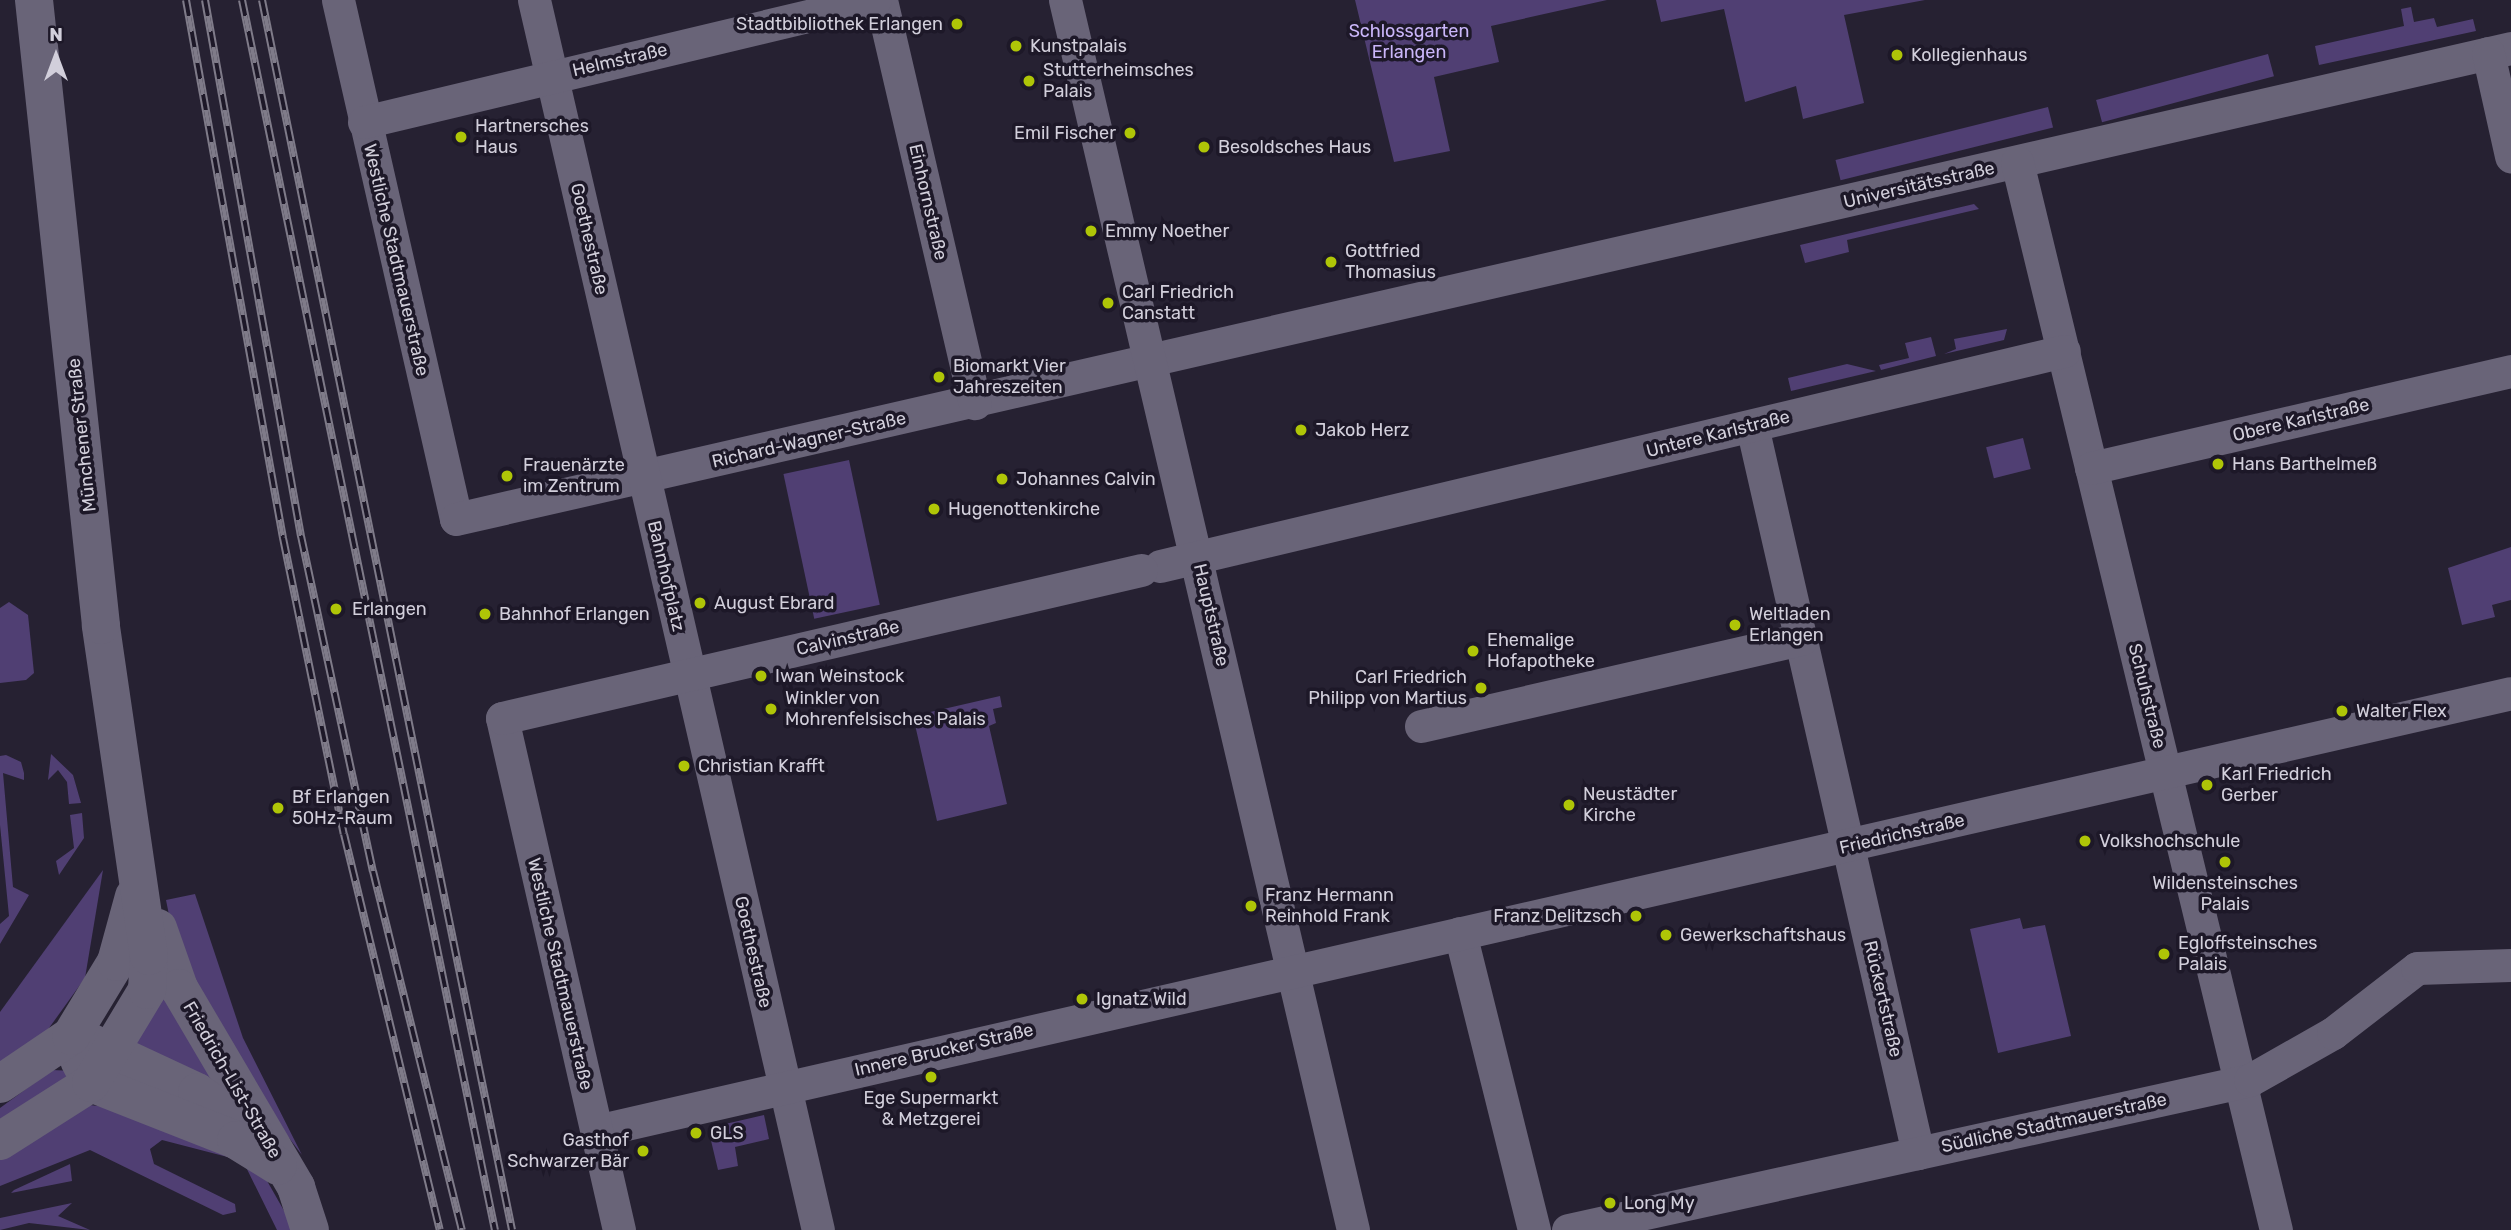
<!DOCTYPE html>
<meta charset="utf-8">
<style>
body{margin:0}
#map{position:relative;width:2511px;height:1230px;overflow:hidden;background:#262132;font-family:Rubik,sans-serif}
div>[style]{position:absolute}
.green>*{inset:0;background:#503f73;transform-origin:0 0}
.street>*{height:33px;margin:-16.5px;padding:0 16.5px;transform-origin:16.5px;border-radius:16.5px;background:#696478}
.secondary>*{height:38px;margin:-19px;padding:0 19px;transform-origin:19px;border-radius:19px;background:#696478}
.rail>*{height:8px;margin-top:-4px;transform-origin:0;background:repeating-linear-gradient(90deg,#1d1828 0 16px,#7f7b89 0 32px);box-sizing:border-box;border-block:2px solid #7f7b89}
.dots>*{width:19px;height:19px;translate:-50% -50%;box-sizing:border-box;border:4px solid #1d1828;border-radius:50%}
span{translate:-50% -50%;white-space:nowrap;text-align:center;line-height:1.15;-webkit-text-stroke:7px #1d1828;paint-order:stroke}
.poi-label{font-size:18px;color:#d2cfdb}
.right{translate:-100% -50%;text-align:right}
.left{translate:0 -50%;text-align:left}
.park-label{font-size:18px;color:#cab6f9}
.street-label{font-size:18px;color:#d2cfdb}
.north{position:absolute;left:21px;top:21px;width:70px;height:70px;-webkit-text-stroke:5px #1d1828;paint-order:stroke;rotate:0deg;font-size:19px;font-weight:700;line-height:28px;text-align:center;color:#d2cfdb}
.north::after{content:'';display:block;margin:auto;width:24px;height:32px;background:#d2cfdb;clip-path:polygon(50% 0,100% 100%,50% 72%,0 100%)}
</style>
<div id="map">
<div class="green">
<i style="clip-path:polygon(1355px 0,1607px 0,1491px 26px,1499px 62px,1434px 77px,1450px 151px,1394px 162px)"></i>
<i style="clip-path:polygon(1656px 0,1925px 0,1844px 15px,1864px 103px,1803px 119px,1796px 86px,1745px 102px,1724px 9px,1661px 22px)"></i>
<i style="clip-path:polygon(2411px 7px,2414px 22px,2434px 18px,2437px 27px,2473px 19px,2476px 31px,2319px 65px,2315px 46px,2404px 26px,2401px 9px)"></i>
<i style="left:2268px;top:54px;width:23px;height:178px;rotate:75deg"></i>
<i style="left:2048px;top:107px;width:21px;height:219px;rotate:76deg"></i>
<i style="clip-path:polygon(1974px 204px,1979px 209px,1847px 240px,1849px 252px,1805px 263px,1800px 245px)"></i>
<i style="clip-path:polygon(2007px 329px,2004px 340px,1944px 354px,1956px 349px,1954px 339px)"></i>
<i style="clip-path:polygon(1931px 337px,1936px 356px,1881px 370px,1879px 365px,1909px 358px,1905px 343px)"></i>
<i style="clip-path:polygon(1847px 364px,1876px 371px,1791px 391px,1788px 378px)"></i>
<i style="left:2023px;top:438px;width:32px;height:38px;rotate:76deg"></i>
<i style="left:849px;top:460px;width:148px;height:67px;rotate:78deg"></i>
<i style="clip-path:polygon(2511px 547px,2511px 600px,2492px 605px,2495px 617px,2462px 625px,2448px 568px)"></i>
<i style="clip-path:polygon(9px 602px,28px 615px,34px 673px,26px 680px,0 683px,0 608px)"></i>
<i style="clip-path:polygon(1000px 696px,1002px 707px,993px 709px,996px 723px,989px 726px,1007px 804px,937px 821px,913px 716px)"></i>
<i style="clip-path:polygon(51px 754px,73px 775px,81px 803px,69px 804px,67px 782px,58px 770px,48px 780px)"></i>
<i style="clip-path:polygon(6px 755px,21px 762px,24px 773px,24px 780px,3px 773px,13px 887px,29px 895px,0 944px,0 924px,9px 916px,0 825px,0 756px)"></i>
<i style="clip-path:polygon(82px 813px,84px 838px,59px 875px,56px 861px,74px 848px,70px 815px)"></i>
<i style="clip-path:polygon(103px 870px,85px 978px,44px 1035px,0 1067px,0 1012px)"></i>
<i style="clip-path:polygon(195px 894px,243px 1038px,302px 1155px,235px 1067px,172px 930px,166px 900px)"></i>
<i style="clip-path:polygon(2020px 918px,2023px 929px,2045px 925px,2071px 1036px,1998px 1053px,1970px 929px)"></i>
<i style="clip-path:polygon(160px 979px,219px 1084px,133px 1045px)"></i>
<i style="clip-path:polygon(52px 1070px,74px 1071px,0 1126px,0 1108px)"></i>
<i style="clip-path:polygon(90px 1105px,137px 1111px,238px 1150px,262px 1172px,295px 1230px,277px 1230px,243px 1161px,162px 1140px,150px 1149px,154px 1164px,235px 1204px,236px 1212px,223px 1215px,90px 1150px,0 1186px,0 1157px)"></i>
<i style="clip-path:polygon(764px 1115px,769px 1139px,735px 1147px,738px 1166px,718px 1170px,708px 1128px)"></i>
<i style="clip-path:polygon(70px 1164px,72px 1181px,11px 1193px,14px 1190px)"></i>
<i style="clip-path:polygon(72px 1203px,58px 1216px,90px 1230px,29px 1223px,0 1230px,0 1218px)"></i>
</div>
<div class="street">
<i style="left:338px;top:0;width:532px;rotate:77.19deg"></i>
<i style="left:456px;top:519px;width:2108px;rotate:-12.91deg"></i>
<i style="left:534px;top:0;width:1262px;rotate:77deg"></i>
<i style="left:881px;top:0;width:414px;rotate:76.9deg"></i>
<i style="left:1065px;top:0;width:1263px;rotate:76.82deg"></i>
<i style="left:2488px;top:53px;width:106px;rotate:77.4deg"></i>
<i style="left:364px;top:122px;width:525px;rotate:-13.43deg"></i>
<i style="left:2017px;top:162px;width:1099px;rotate:76.37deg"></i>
<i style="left:1752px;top:426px;width:746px;rotate:77.14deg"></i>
<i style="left:2091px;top:468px;width:431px;rotate:-13deg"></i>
<i style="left:1160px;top:566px;width:929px;rotate:-13.38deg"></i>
<i style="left:1421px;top:726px;width:390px;rotate:-12.9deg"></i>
<i style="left:1460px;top:933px;width:306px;rotate:76deg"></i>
<i style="left:596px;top:1131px;width:1964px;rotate:-12.88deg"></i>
<i style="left:619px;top:1230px;width:525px;rotate:-102.87deg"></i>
<i style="left:502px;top:718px;width:656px;rotate:-13.04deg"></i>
<i style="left:1568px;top:1230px;width:698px;rotate:-12.4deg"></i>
<i style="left:2250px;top:1080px;width:95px;rotate:-29.5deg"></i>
<i style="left:2333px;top:1033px;width:106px;rotate:-37.7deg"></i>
<i style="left:2417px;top:968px;width:94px;rotate:-1.8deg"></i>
</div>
<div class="secondary">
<i style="left:158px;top:928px;width:64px;rotate:70.7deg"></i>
<i style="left:179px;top:988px;width:231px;rotate:59.5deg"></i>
<i style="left:296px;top:1187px;width:45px;rotate:72deg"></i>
<i style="left:92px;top:1043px;width:116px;rotate:25deg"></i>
<i style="left:197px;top:1092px;width:69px;rotate:35.5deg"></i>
<i style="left:79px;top:1060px;width:26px;rotate:62deg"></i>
<i style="left:91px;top:1083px;width:156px;rotate:21.5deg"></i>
<i style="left:236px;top:1140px;width:49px;rotate:31.8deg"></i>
<i style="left:0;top:1084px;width:86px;rotate:-34.1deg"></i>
<i style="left:71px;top:1036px;width:87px;rotate:-58.7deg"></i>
<i style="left:116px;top:962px;width:68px;rotate:-74.7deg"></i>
<i style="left:0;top:1141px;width:108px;rotate:-32.5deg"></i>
<i style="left:91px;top:1083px;width:109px;rotate:-58.9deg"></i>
<i style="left:147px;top:990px;width:34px;rotate:-87deg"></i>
<i style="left:149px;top:956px;width:334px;rotate:-98.3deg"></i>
<i style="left:101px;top:625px;width:629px;rotate:-96.12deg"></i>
</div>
<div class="rail">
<i style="left:186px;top:0;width:547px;rotate:79.78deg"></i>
<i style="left:283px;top:538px;width:302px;rotate:78.4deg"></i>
<i style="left:344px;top:834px;width:407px;rotate:76.4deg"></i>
<i style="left:205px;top:0;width:545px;rotate:79.85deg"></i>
<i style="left:301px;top:536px;width:343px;rotate:77.9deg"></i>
<i style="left:373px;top:871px;width:370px;rotate:76.1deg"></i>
<i style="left:242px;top:0;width:1256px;rotate:78.38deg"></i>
<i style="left:262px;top:0;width:1255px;rotate:78.51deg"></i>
</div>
<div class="dots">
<i style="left:957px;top:24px;background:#afc507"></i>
<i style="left:1016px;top:46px;background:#afc507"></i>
<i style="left:1897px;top:55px;background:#afc507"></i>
<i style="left:1029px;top:81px;background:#afc507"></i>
<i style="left:1130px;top:133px;background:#afc507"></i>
<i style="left:461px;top:137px;background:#afc507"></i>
<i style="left:1204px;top:147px;background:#afc507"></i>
<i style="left:1091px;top:231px;background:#afc507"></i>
<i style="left:1331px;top:262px;background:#afc507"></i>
<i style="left:1108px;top:303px;background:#afc507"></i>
<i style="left:939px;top:377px;background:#afc507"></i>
<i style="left:1301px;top:430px;background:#afc507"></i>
<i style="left:2218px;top:464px;background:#afc507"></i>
<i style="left:507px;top:476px;background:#afc507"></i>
<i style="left:1002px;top:479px;background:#afc507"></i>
<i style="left:934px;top:509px;background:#afc507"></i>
<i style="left:700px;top:603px;background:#afc507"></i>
<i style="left:336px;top:609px;background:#afc507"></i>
<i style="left:485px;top:614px;background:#afc507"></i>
<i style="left:1735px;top:625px;background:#afc507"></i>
<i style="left:1473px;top:651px;background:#afc507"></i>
<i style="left:761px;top:676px;background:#afc507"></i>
<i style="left:1481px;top:688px;background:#afc507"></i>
<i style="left:771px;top:709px;background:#afc507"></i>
<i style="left:2342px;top:711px;background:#afc507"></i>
<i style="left:684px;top:766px;background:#afc507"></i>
<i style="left:2207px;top:785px;background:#afc507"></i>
<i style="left:1569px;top:805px;background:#afc507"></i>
<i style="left:278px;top:808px;background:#afc507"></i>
<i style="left:2085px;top:841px;background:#afc507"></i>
<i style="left:2225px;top:862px;background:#afc507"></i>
<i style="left:1251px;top:906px;background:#afc507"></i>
<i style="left:1636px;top:916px;background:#afc507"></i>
<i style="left:1666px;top:935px;background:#afc507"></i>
<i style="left:2164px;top:954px;background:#afc507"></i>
<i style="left:1082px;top:999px;background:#afc507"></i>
<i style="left:931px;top:1077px;background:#afc507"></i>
<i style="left:696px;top:1133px;background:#afc507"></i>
<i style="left:643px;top:1151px;background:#afc507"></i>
<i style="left:1610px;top:1203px;background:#afc507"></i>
</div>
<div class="poi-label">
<span class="right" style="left:943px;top:24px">Stadtbibliothek Erlangen</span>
<span class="left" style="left:1030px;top:46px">Kunstpalais</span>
<span class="left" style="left:1911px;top:55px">Kollegienhaus</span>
<span class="left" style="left:1043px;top:81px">Stutterheimsches<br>Palais</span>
<span class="left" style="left:475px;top:137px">Hartnersches<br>Haus</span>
<span class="right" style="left:1116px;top:133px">Emil Fischer</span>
<span class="left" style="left:1218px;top:147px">Besoldsches Haus</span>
<span class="left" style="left:1105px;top:231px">Emmy Noether</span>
<span class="left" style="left:1345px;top:262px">Gottfried<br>Thomasius</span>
<span class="left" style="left:1122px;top:303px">Carl Friedrich<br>Canstatt</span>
<span class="left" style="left:953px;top:377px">Biomarkt Vier<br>Jahreszeiten</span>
<span class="left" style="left:1315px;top:430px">Jakob Herz</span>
<span class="left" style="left:2232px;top:464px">Hans Barthelmeß</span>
<span class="left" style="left:523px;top:476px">Frauenärzte<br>im Zentrum</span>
<span class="left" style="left:1016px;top:479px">Johannes Calvin</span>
<span class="left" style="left:948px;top:509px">Hugenottenkirche</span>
<span class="left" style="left:714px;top:603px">August Ebrard</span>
<span class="left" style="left:352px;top:609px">Erlangen</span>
<span class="left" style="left:499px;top:614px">Bahnhof Erlangen</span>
<span class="left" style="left:1749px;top:625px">Weltladen<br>Erlangen</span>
<span class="left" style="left:1487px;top:651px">Ehemalige<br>Hofapotheke</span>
<span class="left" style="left:775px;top:676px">Iwan Weinstock</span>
<span class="right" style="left:1467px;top:688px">Carl Friedrich<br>Philipp von Martius</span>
<span class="left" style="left:785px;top:709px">Winkler von<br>Mohrenfelsisches Palais</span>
<span class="left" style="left:2356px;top:711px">Walter Flex</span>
<span class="left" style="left:698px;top:766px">Christian Krafft</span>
<span class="left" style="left:2221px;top:785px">Karl Friedrich<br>Gerber</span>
<span class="left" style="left:1583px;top:805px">Neustädter<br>Kirche</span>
<span class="left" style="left:292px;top:808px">Bf Erlangen<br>50Hz-Raum</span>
<span class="left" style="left:2099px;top:841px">Volkshochschule</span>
<span style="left:2225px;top:894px">Wildensteinsches<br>Palais</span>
<span class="left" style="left:1265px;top:906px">Franz Hermann<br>Reinhold Frank</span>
<span class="right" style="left:1622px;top:916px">Franz Delitzsch</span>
<span class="left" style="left:1680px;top:935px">Gewerkschaftshaus</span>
<span class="left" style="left:2178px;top:954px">Egloffsteinsches<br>Palais</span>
<span class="left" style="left:1096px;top:999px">Ignatz Wild</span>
<span style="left:931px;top:1109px">Ege Supermarkt<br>&amp; Metzgerei</span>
<span class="left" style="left:710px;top:1133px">GLS</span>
<span class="right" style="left:629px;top:1151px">Gasthof<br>Schwarzer Bär</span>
<span class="left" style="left:1624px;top:1203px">Long My</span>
</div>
<div class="park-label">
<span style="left:1409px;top:42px">Schlossgarten<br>Erlangen</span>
</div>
<div class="street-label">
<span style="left:620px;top:60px;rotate:-13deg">Helmstraße</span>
<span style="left:1919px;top:185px;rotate:-13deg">Universitätsstraße</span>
<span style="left:928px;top:202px;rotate:77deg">Einhornstraße</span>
<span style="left:589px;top:239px;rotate:77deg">Goethestraße</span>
<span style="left:396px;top:260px;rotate:77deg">Westliche Stadtmauerstraße</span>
<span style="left:2301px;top:420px;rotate:-13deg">Obere Karlstraße</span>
<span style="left:1718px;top:434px;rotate:-14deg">Untere Karlstraße</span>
<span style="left:82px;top:435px;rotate:-96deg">Münchener Straße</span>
<span style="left:809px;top:440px;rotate:-13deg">Richard-Wagner-Straße</span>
<span style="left:666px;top:576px;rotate:77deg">Bahnhofplatz</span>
<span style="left:1211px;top:615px;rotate:77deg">Hauptstraße</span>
<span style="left:848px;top:638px;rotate:-13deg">Calvinstraße</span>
<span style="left:2147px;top:696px;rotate:76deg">Schuhstraße</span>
<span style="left:1902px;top:834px;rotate:-13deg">Friedrichstraße</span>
<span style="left:753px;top:952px;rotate:77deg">Goethestraße</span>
<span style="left:560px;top:974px;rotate:77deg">Westliche Stadtmauerstraße</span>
<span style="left:1883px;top:999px;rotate:77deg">Rückertstraße</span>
<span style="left:944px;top:1050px;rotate:-13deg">Innere Brucker Straße</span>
<span style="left:232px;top:1080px;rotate:60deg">Friedrich-List-Straße</span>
<span style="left:2054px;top:1123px;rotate:-12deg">Südliche Stadtmauerstraße</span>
</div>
<div class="north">N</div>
</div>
